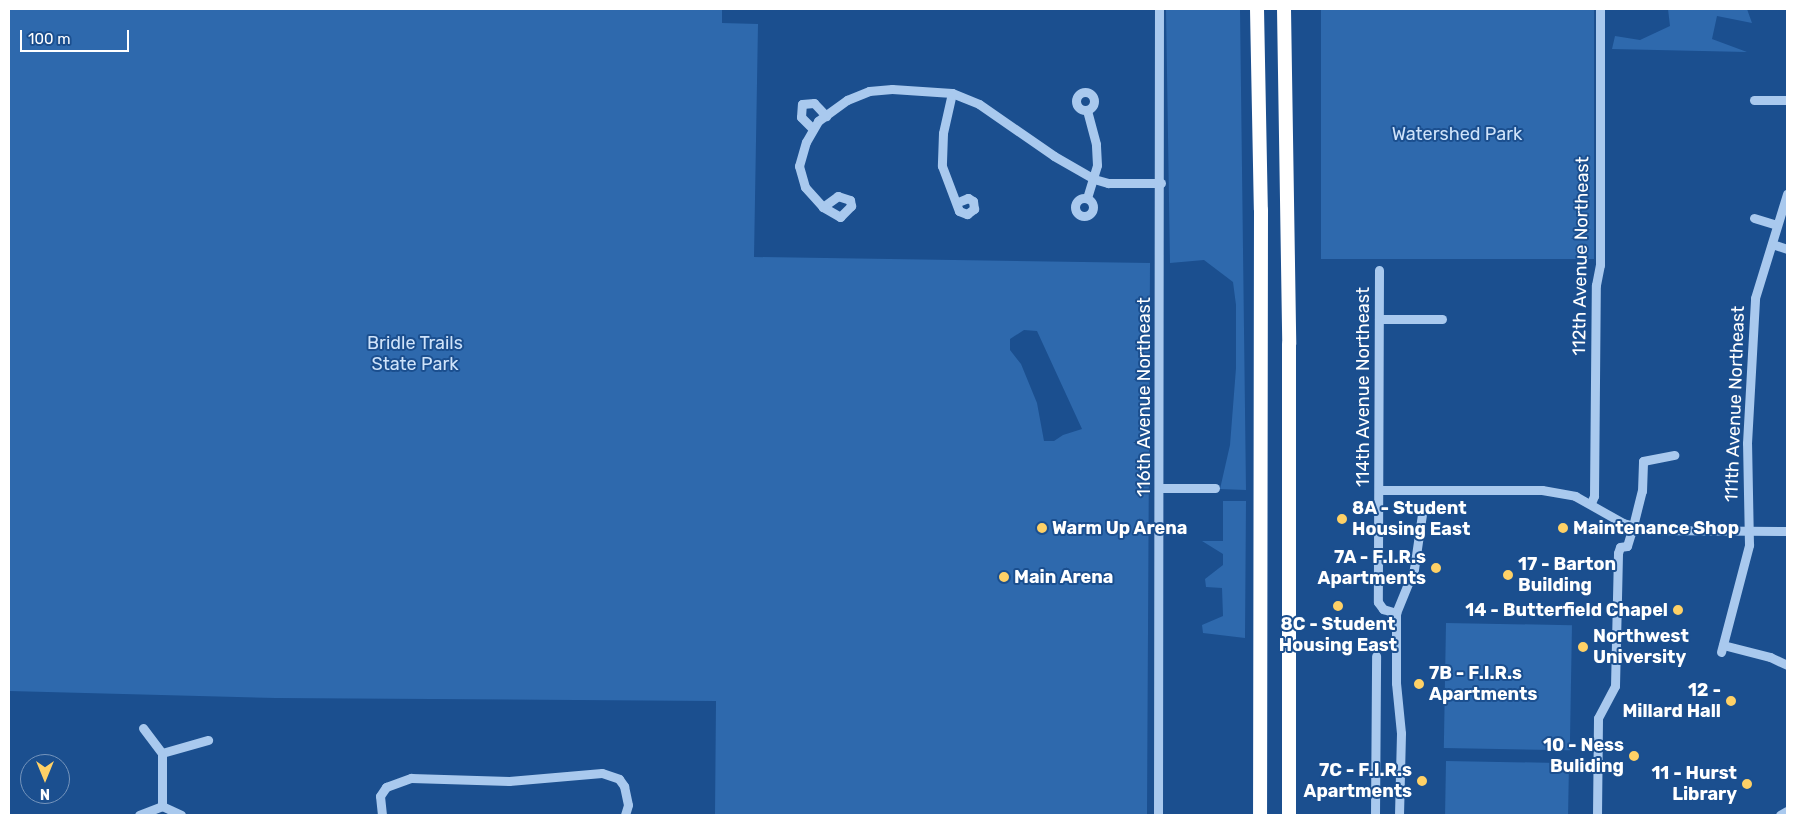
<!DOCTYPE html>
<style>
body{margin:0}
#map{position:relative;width:1796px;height:824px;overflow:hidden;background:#1b4f8f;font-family:Rubik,sans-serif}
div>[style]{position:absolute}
.green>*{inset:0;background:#2e69ad;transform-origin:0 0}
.minor>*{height:9px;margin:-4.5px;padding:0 4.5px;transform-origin:4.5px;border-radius:4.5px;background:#a9c9ee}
.minor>.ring{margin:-4.5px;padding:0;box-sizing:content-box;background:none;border:9px solid #a9c9ee;border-radius:50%}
.highway>*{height:14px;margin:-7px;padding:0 7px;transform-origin:7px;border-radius:7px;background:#fff}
.dots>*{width:14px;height:14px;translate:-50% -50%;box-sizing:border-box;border:2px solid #1b4f8f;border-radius:50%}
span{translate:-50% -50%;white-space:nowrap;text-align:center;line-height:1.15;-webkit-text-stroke:4px #1b4f8f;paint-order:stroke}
.park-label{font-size:18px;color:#cfe3fa}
.street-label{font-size:18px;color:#fff}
.poi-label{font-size:18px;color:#fff;font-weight:700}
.left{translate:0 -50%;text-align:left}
.right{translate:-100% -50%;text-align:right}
.frame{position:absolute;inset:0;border:10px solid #fff;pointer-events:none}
.north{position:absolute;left:20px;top:754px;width:50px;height:50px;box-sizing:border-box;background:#1b4f8f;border:1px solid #7695bc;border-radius:50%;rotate:180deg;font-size:14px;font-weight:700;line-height:20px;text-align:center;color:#fff}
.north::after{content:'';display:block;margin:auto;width:18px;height:22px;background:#ffd166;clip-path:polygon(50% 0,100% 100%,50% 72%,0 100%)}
.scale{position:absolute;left:20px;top:30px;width:109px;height:22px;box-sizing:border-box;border:2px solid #fff;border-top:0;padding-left:6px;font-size:15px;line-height:18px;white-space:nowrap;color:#fff;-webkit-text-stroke:4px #1b4f8f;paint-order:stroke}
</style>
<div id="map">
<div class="green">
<i style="clip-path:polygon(evenodd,9px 9px,722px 9px,722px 23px,758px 24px,754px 257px,1150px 263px,1147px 815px,715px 815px,716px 701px,276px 698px,9px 691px,9px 9px,1024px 330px,1037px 331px,1082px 429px,1063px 435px,1054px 441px,1044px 441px,1037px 403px,1021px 364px,1010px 350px,1010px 339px,1024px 330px)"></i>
<i style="clip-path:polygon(1166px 9px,1240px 9px,1246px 490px,1220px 489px,1230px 445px,1236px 368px,1236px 305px,1233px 282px,1204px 260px,1170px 263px)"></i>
<i style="left:1321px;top:9px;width:273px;height:250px"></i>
<i style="clip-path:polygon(1668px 9px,1747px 9px,1752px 23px,1717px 16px,1712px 39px,1747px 52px,1612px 49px,1615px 36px,1640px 40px,1670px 26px)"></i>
<i style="clip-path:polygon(1223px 501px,1246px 501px,1245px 638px,1203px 633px,1202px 625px,1223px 616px,1222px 588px,1206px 587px,1205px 579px,1223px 565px,1223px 554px,1202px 541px,1223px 541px)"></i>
<i style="left:1446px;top:623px;width:126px;height:125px;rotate:1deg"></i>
<i style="left:1446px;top:761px;width:123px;height:54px;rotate:1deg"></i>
</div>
<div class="minor">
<i class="ring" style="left:1076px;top:92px;width:9px;height:9px"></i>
<i style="left:952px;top:93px;width:41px;rotate:102.7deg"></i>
<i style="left:943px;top:133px;width:33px;rotate:92deg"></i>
<i style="left:942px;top:166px;width:48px;rotate:69.3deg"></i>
<i style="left:959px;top:211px;width:9px;rotate:21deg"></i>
<i style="left:967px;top:214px;width:9px;rotate:-36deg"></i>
<i style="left:974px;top:209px;width:8px;rotate:-97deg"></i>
<i style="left:973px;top:201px;width:6px;rotate:-149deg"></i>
<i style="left:968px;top:198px;width:11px;rotate:158deg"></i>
<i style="left:1754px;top:100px;width:33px"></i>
<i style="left:813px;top:129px;width:17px;rotate:-135deg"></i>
<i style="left:801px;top:117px;width:13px;rotate:-86deg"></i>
<i style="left:802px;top:104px;width:12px;rotate:-5deg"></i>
<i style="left:814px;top:103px;width:18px;rotate:47deg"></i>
<i class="ring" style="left:1075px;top:198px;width:9px;height:9px"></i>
<i style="left:1087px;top:198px;width:34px;rotate:-73deg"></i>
<i style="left:1097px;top:165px;width:21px;rotate:-93deg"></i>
<i style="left:1096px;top:144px;width:35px;rotate:-105deg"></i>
<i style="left:823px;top:207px;width:20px;rotate:30deg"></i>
<i style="left:840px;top:217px;width:16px;rotate:-45deg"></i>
<i style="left:851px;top:206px;width:6px;rotate:-99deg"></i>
<i style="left:850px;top:200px;width:13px;rotate:-162deg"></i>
<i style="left:838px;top:196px;width:19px;rotate:144deg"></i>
<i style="left:823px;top:207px;width:27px;rotate:-132deg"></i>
<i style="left:805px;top:187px;width:22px;rotate:-106deg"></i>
<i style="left:799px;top:166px;width:25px;rotate:-74deg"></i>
<i style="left:806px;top:142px;width:24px;rotate:-60deg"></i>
<i style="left:818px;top:121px;width:36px;rotate:-36deg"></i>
<i style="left:847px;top:100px;width:24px;rotate:-22deg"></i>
<i style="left:869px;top:91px;width:23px;rotate:-5deg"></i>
<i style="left:892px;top:89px;width:60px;rotate:3.8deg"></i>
<i style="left:952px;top:93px;width:29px;rotate:22deg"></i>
<i style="left:979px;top:104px;width:91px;rotate:34.7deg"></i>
<i style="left:1054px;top:156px;width:46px;rotate:29.9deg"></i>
<i style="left:1094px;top:179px;width:15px;rotate:16deg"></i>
<i style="left:1108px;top:183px;width:53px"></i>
<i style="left:1754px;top:218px;width:24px;rotate:17deg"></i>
<i style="left:1772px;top:244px;width:16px;rotate:18deg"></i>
<i style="left:1379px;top:270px;width:332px;rotate:90.2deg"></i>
<i style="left:1378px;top:602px;width:9px;rotate:54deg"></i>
<i style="left:1383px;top:609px;width:14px;rotate:17deg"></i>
<i style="left:1379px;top:319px;width:63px"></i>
<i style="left:1160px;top:488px;width:55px"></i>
<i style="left:1379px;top:490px;width:163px"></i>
<i style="left:1542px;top:490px;width:34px;rotate:10deg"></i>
<i style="left:1575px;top:496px;width:55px;rotate:29.4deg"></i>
<i style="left:1623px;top:523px;width:29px;rotate:14deg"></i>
<i style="left:1651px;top:530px;width:136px;rotate:0.4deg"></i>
<i style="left:1591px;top:503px;width:8px;rotate:-67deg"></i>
<i style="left:1594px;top:496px;width:211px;rotate:-89.5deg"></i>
<i style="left:1596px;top:285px;width:20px;rotate:-79deg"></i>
<i style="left:1600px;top:265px;width:256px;rotate:-90deg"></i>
<i style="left:1723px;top:645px;width:49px;rotate:14.3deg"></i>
<i style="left:1770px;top:657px;width:19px;rotate:25deg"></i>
<i style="left:1721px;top:652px;width:111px;rotate:-75.3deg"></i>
<i style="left:1749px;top:545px;width:102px;rotate:-91.1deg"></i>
<i style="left:1747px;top:443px;width:145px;rotate:-86.8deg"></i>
<i style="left:1755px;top:298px;width:109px;rotate:-72.9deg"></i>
<i style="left:143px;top:728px;width:31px;rotate:53deg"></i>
<i style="left:162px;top:753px;width:53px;rotate:90deg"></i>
<i style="left:162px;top:753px;width:48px;rotate:-15.8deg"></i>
<i style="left:139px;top:815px;width:25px;rotate:-21deg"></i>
<i style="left:162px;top:806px;width:21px;rotate:25deg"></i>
<i style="left:382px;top:815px;width:19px;rotate:-96deg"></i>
<i style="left:380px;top:796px;width:11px;rotate:-56deg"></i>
<i style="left:386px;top:787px;width:27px;rotate:-20deg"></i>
<i style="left:411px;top:778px;width:98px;rotate:1.8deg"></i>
<i style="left:509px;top:781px;width:93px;rotate:-4.9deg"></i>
<i style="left:602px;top:773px;width:18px;rotate:19deg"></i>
<i style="left:619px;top:779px;width:9px;rotate:54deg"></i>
<i style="left:624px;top:786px;width:19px;rotate:78deg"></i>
<i style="left:628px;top:805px;width:10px;rotate:107deg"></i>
<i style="left:1158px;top:815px;width:806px;rotate:-89.93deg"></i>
<i style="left:1375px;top:815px;width:159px;rotate:-89.6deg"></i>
<i style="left:1399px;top:815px;width:82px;rotate:-88.6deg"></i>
<i style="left:1401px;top:733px;width:50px;rotate:-95.7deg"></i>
<i style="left:1396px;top:683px;width:70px;rotate:-90deg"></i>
<i style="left:1396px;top:613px;width:48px;rotate:-67.8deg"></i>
<i style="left:1414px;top:569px;width:63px;rotate:-81.7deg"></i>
<i style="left:1597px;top:815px;width:97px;rotate:-89.4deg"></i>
<i style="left:1598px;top:718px;width:36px;rotate:-62deg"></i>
<i style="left:1615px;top:686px;width:133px;rotate:-88.7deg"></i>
<i style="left:1618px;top:553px;width:6px;rotate:-72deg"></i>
<i style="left:1620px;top:547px;width:7px;rotate:-8deg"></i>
<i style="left:1627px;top:546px;width:21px;rotate:-73deg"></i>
<i style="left:1633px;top:526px;width:36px;rotate:-76deg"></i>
<i style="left:1642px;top:491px;width:30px;rotate:-88deg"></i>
<i style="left:1643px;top:461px;width:32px;rotate:-11deg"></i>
<i style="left:1780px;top:815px;width:8px;rotate:-30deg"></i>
</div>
<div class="highway">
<i style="left:1257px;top:9px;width:201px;rotate:88.9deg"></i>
<i style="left:1261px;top:210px;width:605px;rotate:90.09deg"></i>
<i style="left:1284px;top:9px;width:335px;rotate:89.1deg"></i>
<i style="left:1289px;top:344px;width:471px;rotate:90deg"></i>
</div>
<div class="dots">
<i style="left:1342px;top:519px;background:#ffd166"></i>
<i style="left:1042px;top:528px;background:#ffd166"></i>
<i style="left:1563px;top:528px;background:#ffd166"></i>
<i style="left:1436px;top:568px;background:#ffd166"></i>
<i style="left:1508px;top:575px;background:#ffd166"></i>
<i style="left:1004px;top:577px;background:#ffd166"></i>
<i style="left:1338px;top:606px;background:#ffd166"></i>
<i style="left:1678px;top:610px;background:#ffd166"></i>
<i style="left:1583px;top:647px;background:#ffd166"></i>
<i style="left:1419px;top:684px;background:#ffd166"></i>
<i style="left:1731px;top:701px;background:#ffd166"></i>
<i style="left:1634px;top:756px;background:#ffd166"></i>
<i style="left:1422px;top:781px;background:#ffd166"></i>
<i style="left:1747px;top:784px;background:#ffd166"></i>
</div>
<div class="park-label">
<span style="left:1457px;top:134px">Watershed Park</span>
<span style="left:415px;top:354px">Bridle Trails<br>State Park</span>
</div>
<div class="street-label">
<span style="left:1581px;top:256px;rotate:-89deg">112th Avenue Northeast</span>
<span style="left:1363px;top:387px;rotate:-90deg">114th Avenue Northeast</span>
<span style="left:1144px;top:397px;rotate:-90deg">116th Avenue Northeast</span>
<span style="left:1735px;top:404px;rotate:-88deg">111th Avenue Northeast</span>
</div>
<div class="poi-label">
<span class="left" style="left:1352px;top:519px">8A - Student<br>Housing East</span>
<span class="left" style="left:1052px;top:528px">Warm Up Arena</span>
<span class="left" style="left:1573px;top:528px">Maintenance Shop</span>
<span class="right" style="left:1426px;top:568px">7A - F.I.R.s<br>Apartments</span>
<span class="left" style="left:1518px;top:575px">17 - Barton<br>Building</span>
<span class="left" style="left:1014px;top:577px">Main Arena</span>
<span class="right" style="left:1668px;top:610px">14 - Butterfield Chapel</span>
<span style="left:1338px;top:635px">8C - Student<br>Housing East</span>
<span class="left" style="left:1593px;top:647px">Northwest<br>University</span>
<span class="left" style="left:1429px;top:684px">7B - F.I.R.s<br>Apartments</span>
<span class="right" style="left:1721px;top:701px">12 -<br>Millard Hall</span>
<span class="right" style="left:1624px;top:756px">10 - Ness<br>Buliding</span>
<span class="right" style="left:1412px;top:781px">7C - F.I.R.s<br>Apartments</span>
<span class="right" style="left:1737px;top:784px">11 - Hurst<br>Library</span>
</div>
<div class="frame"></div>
<div class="north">N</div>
<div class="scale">100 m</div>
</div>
